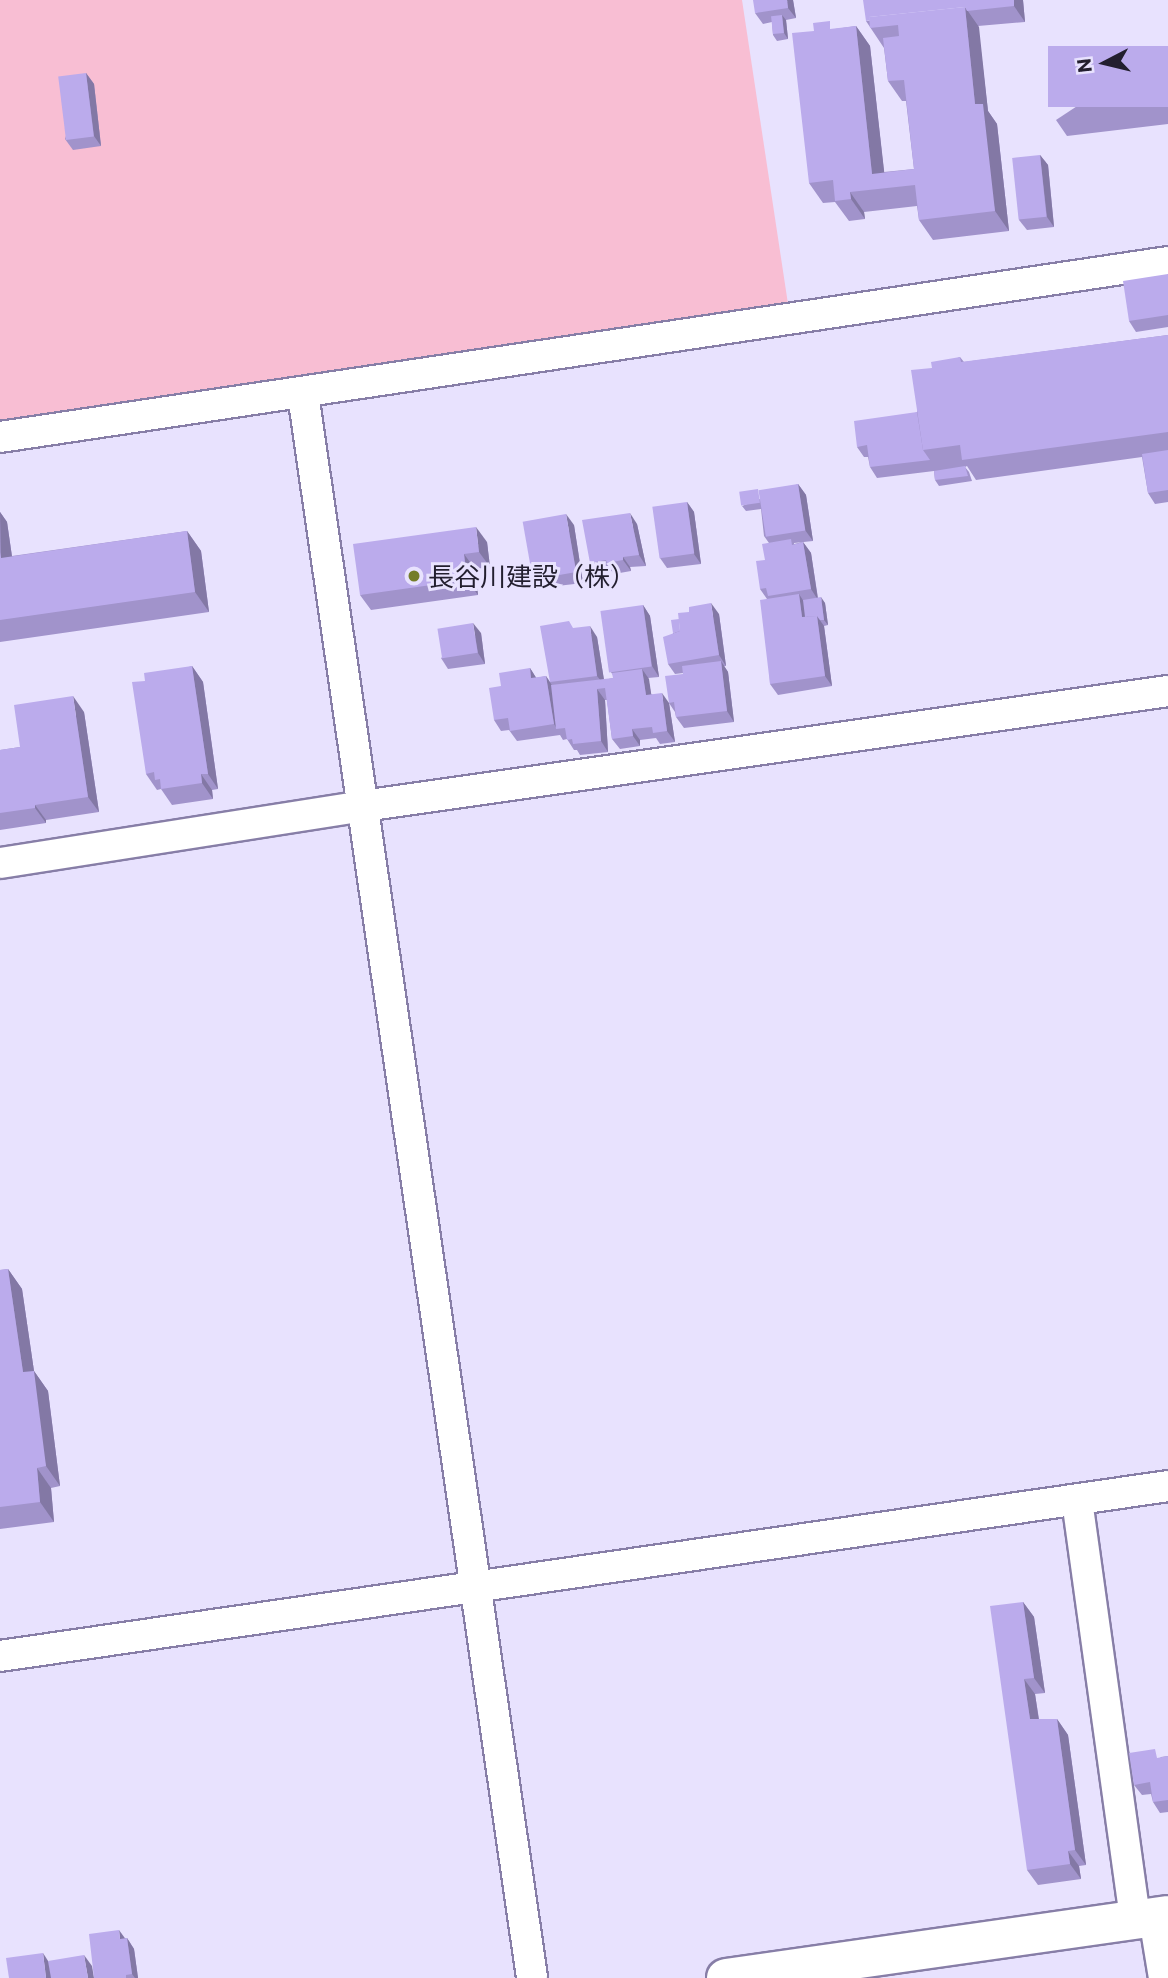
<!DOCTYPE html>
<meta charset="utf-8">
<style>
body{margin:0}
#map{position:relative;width:1168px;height:1978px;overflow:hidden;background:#e8e2fe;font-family:Commissioner,"Noto Sans JP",sans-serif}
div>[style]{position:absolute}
.green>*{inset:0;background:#f8bed3}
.roads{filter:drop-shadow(2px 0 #877ea7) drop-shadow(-2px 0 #877ea7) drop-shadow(0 2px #877ea7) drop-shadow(0 -2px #877ea7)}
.street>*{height:30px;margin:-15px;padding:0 15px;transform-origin:15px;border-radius:15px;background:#fff}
.secondary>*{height:38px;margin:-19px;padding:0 19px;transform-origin:19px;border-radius:19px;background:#fff}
.wall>*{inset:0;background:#a193cb}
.shaded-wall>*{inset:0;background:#8378a5}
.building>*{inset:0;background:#bbabec;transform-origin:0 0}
.dots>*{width:19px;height:19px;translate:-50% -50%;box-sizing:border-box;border:4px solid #e8e2fe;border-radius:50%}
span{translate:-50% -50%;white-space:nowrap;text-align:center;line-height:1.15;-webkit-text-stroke:6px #e8e2fe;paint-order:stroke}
.poi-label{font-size:26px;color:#231f2f}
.left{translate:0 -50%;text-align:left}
.north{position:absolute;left:1070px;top:28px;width:70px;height:70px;-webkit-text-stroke:5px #e8e2fe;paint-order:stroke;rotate:263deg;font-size:19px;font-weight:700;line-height:28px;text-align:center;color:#231f2f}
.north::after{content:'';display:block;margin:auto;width:24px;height:32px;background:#231f2f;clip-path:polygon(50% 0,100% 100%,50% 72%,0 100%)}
</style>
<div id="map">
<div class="green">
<i style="clip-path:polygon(0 0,742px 0,788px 304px,0 421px)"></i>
</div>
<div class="roads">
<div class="street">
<i style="left:303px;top:394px;width:1600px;rotate:81.77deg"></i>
<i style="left:0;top:437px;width:1181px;rotate:-8.52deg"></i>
<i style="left:0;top:863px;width:367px;rotate:-8.9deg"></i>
<i style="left:363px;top:806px;width:813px;rotate:-8.13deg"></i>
<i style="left:1077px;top:1500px;width:423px;rotate:82.1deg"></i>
<i style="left:0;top:1656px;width:1180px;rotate:-8.28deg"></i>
<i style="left:1154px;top:1917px;width:62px;rotate:80.7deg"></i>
</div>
<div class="secondary">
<i style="left:726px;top:1978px;width:446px;rotate:-8.1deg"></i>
</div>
</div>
<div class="wall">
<i style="clip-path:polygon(793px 0,796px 18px,786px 20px,788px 39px,777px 41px,773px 35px,772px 22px,763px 24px,755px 13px)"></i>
<i style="clip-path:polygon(1023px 0,1025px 22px,978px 26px,988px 111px,997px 124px,1009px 231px,933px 240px,919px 220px,917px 206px,864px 212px,865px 219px,849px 221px,835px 202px,823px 203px,809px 183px,835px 29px,856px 26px,870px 46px,884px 172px,914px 169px,906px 101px,902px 101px,888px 81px,884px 48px,866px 21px)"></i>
<i style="clip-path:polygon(1168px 46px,1168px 124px,1067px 136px,1056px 120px)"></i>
<i style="clip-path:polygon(86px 73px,94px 84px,101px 146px,73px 150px,65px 139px)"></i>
<i style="clip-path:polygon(1040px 155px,1048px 165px,1054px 227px,1027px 230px,1019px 220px)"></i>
<i style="clip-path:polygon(1168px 274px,1168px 327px,1136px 332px,1129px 321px)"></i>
<i style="clip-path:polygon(1168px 335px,1168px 502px,1155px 504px,1148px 493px,1142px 457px,976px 480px,967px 466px,965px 467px,969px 472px,972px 481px,939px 486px,935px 480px,934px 471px,877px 478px,870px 467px,868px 457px,864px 457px,857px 447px,917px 412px,932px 368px,960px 357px,964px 362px)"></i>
<i style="clip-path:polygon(798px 484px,806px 495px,813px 541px,794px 543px,794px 544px,803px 542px,811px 553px,818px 598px,825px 603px,828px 625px,824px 626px,832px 686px,778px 695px,770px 684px,767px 599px,760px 589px,769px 543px,764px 536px,761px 509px,746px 511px,742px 506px)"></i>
<i style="clip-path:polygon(687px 502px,694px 512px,701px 564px,667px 568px,660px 558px)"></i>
<i style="clip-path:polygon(0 512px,7px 522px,12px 556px,187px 531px,201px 551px,209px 612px,0 642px)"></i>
<i style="clip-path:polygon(637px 524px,646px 566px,630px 567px,631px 571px,614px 574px,612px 571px,597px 574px,590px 563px)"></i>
<i style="clip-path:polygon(574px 525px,583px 583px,540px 588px,532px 577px)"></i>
<i style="clip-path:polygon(487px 542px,490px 567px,475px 569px,478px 595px,371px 610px,360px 595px)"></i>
<i style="clip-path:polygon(643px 605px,650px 616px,659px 677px,648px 678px,651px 694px,669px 703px,683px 674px,683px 673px,675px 674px,668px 664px,673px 633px,719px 614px,726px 666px,724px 666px,728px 672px,734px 722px,684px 728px,676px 717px,675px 712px,669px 703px,675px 742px,660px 744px,656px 738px,640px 740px,640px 746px,620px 749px,612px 739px,607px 700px,605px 700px,608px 752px,580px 755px,577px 750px,574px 750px,567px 739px,563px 740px,560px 735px,517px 741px,509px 730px,501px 731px,494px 720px,501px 686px,530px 668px,536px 678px,546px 676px,552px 685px,550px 682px,574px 628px,597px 637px,604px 680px,613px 678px,613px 675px,610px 671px)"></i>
<i style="clip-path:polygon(481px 633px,485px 664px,448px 669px,441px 658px)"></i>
<i style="clip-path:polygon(192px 666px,203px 682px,218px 789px,212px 790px,213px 799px,172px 805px,161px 789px,157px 790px,146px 774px,145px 681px)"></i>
<i style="clip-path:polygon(84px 712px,99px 812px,46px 820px,46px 823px,0 830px,0 750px,20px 747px)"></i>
<i style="clip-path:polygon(8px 1269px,22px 1289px,34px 1371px,48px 1391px,60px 1486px,51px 1488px,54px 1522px,0 1529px,0 1270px)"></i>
<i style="clip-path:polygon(1023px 1602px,1034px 1617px,1045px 1693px,1035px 1694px,1039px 1719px,1057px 1719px,1068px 1735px,1086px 1865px,1079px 1866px,1081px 1879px,1038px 1885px,1027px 1870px)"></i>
<i style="clip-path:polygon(1168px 1756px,1168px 1812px,1160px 1813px,1153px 1802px,1151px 1794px,1142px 1795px,1134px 1785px,1161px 1757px)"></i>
<i style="clip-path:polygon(125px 1938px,127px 1938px,134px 1949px,138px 1978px,94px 1978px)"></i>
</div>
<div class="shaded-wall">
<i style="clip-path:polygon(787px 0,793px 0,796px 18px,788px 8px)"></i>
<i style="clip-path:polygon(1014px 0,1023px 0,1025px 22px,1014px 6px)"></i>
<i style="clip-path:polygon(965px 7px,979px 27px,988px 111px,997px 124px,1009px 231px,995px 211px,975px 104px)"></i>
<i style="clip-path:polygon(782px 15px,786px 20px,788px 39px,784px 33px)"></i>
<i style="clip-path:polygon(856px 26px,870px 46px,886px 188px,872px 174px)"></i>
<i style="clip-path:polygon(86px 73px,94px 84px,101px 146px,94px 136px)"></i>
<i style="clip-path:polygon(1040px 155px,1048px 165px,1054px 227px,1047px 217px)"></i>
<i style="clip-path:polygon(850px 192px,864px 212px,865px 219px,851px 199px)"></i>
<i style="clip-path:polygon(798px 484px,806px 495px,813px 541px,805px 530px)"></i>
<i style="clip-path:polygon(687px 502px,694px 512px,701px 564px,694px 554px)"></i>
<i style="clip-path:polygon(0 512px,7px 522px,15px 578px,1px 558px)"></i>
<i style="clip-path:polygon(630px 513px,637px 524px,646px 566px,639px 555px)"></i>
<i style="clip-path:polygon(566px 514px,574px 525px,583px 583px,576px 572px)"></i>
<i style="clip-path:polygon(476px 527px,487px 542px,490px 567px,479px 552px)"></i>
<i style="clip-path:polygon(187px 531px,201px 551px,209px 612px,195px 592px)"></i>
<i style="clip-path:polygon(803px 542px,811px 553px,818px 600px,811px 589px)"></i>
<i style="clip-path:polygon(464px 554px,475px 569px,478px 595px,467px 580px)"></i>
<i style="clip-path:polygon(623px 557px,630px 567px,631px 571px,623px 560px)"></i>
<i style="clip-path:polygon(799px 594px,806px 605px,809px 622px,802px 617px)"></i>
<i style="clip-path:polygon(821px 597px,825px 603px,828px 625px,824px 620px)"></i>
<i style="clip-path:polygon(711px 603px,719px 614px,726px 666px,719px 655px)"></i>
<i style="clip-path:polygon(643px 605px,650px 616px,659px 677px,652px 666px)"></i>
<i style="clip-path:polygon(817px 616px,824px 626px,832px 686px,825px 676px)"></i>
<i style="clip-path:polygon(473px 623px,481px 633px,485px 664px,478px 653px)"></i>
<i style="clip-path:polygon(590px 626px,597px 637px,605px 686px,597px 676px)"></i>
<i style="clip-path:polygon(721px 661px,728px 672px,734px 722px,727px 711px)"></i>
<i style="clip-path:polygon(192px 666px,203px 682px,218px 789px,208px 774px)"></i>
<i style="clip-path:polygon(530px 668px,537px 679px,531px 678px)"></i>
<i style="clip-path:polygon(642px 669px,649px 679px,653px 706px,646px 695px)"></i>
<i style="clip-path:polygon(546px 676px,553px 687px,557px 729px,554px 724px)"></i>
<i style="clip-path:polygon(597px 689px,605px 700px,608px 752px,601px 741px)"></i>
<i style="clip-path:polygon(662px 693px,669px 703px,675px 742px,667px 731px)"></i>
<i style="clip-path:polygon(73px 696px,84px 712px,99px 812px,88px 797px)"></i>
<i style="clip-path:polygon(632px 729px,640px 740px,640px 746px,633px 736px)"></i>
<i style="clip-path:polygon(201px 774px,212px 790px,213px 799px,202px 783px)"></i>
<i style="clip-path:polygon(35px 805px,46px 820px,46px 823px,35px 808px)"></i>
<i style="clip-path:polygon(8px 1269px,22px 1289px,34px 1371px,48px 1391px,60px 1486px,46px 1466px,23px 1372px)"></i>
<i style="clip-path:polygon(37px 1468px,51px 1488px,54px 1522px,40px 1502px)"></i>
<i style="clip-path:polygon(1023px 1602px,1034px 1617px,1045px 1693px,1034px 1678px)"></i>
<i style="clip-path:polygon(1024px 1679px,1035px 1694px,1041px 1735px,1030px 1719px)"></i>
<i style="clip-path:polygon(1057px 1719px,1068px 1735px,1086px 1865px,1075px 1850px)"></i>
<i style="clip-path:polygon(1068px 1851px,1079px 1866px,1081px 1879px,1070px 1864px)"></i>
<i style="clip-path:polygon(119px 1930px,127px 1941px,120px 1939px)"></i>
<i style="clip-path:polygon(127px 1938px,134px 1949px,138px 1978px,135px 1978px,132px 1974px)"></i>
<i style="clip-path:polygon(43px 1953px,50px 1964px,52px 1978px,46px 1978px)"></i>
<i style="clip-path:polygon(84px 1955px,92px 1966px,94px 1978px,88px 1978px)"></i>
</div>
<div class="building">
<i style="clip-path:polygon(753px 0,787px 0,788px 8px,755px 13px)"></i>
<i style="clip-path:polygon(863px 0,1014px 0,1014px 6px,967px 11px,965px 7px,869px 17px,870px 20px,866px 21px)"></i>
<i style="clip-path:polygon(965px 7px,975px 104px,983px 104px,995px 211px,919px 220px,915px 185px,850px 192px,851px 199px,835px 201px,833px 180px,809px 183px,792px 33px,814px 31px,813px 23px,830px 21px,830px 29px,856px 26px,872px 174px,914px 169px,904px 80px,888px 81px,883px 38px,899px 36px,898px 25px,870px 28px,869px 17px)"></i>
<i style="left:782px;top:15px;width:18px;height:11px;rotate:84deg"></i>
<i style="left:1168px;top:46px;width:61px;height:120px;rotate:90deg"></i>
<i style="left:86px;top:73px;width:64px;height:28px;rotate:83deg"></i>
<i style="left:1040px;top:155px;width:62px;height:28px;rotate:84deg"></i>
<i style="clip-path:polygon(1168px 274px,1168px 315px,1129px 321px,1123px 281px)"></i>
<i style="clip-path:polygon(1168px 335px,1168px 432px,962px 460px,960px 445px,923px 450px,911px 370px,932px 368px,931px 362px,960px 357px,961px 362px)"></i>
<i style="clip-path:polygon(917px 412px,923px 450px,930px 460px,870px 467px,867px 445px,857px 447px,854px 421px)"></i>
<i style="clip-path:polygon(1168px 450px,1168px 490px,1148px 493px,1142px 454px)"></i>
<i style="clip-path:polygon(965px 466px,968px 476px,935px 480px,934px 471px)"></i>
<i style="left:798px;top:484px;width:47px;height:40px;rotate:81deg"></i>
<i style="left:758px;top:489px;width:14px;height:19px;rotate:82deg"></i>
<i style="left:687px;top:502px;width:52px;height:35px;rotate:82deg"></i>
<i style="clip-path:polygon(630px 513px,639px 555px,623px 557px,623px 560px,607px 563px,606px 560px,590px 563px,582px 520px)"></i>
<i style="left:566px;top:514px;width:59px;height:44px;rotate:80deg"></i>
<i style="clip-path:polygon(476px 527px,479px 552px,464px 554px,467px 580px,360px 595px,353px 544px)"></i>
<i style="clip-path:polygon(187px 531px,195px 592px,0 620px,0 552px,1px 558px)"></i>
<i style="clip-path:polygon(791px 539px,792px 545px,803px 542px,811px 589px,768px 596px,766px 588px,760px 589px,756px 561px,765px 560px,762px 544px)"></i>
<i style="clip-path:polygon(799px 594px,802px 617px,817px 616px,825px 676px,770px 684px,760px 600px)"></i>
<i style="clip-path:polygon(821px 597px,824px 620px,820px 620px,817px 616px,805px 617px,803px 600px)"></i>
<i style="clip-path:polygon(711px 603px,719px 655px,668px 664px,663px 637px,680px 631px,678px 613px,689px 612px,689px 607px)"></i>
<i style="left:643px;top:605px;width:62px;height:43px;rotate:82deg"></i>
<i style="clip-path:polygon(679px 619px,680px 631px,673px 633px,671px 620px)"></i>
<i style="clip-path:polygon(569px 621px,573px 628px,590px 626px,597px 676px,550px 682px,540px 626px)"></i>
<i style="left:473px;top:623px;width:30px;height:36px;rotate:81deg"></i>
<i style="clip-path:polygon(721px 661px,727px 711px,676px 717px,674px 702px,669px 703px,665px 676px,683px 674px,682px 666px)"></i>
<i style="clip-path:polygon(192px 666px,208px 774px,201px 774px,202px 783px,161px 789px,160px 779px,155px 780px,154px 772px,146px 774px,132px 682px,145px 681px,144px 673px)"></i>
<i style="clip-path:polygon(530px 668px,531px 678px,546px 676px,554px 724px,510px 731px,508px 718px,494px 720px,489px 688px,501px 686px,499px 673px)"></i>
<i style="clip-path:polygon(642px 669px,646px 695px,662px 693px,667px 731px,653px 733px,652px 727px,632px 729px,633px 736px,612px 739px,605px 688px,597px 689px,601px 741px,573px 744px,572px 739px,567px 740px,565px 728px,556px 729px,551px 685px,613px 678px,612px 673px)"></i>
<i style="clip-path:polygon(73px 696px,88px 797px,35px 805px,35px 808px,0 813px,0 750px,20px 747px,14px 705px)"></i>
<i style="clip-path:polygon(8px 1269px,23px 1372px,34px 1371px,46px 1466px,37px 1468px,40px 1502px,0 1507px,0 1270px)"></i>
<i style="clip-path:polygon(1023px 1602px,1034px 1678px,1024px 1679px,1030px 1719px,1057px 1719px,1075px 1850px,1068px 1851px,1070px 1864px,1027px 1870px,990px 1606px)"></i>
<i style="clip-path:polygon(1155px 1749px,1157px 1758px,1168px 1756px,1168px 1800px,1153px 1802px,1150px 1782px,1134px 1785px,1129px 1753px)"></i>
<i style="clip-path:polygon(119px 1930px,120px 1939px,127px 1938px,132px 1974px,126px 1975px,126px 1978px,94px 1978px,89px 1934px)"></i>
<i style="clip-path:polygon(43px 1953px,46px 1978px,9px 1978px,6px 1958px)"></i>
<i style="clip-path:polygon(84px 1955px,88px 1978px,51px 1978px,48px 1961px)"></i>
</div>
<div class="dots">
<i style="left:414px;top:576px;background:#747d29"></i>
</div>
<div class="poi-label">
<span class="left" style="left:428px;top:576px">長谷川建設（株）</span>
</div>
<div class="north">N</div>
</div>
